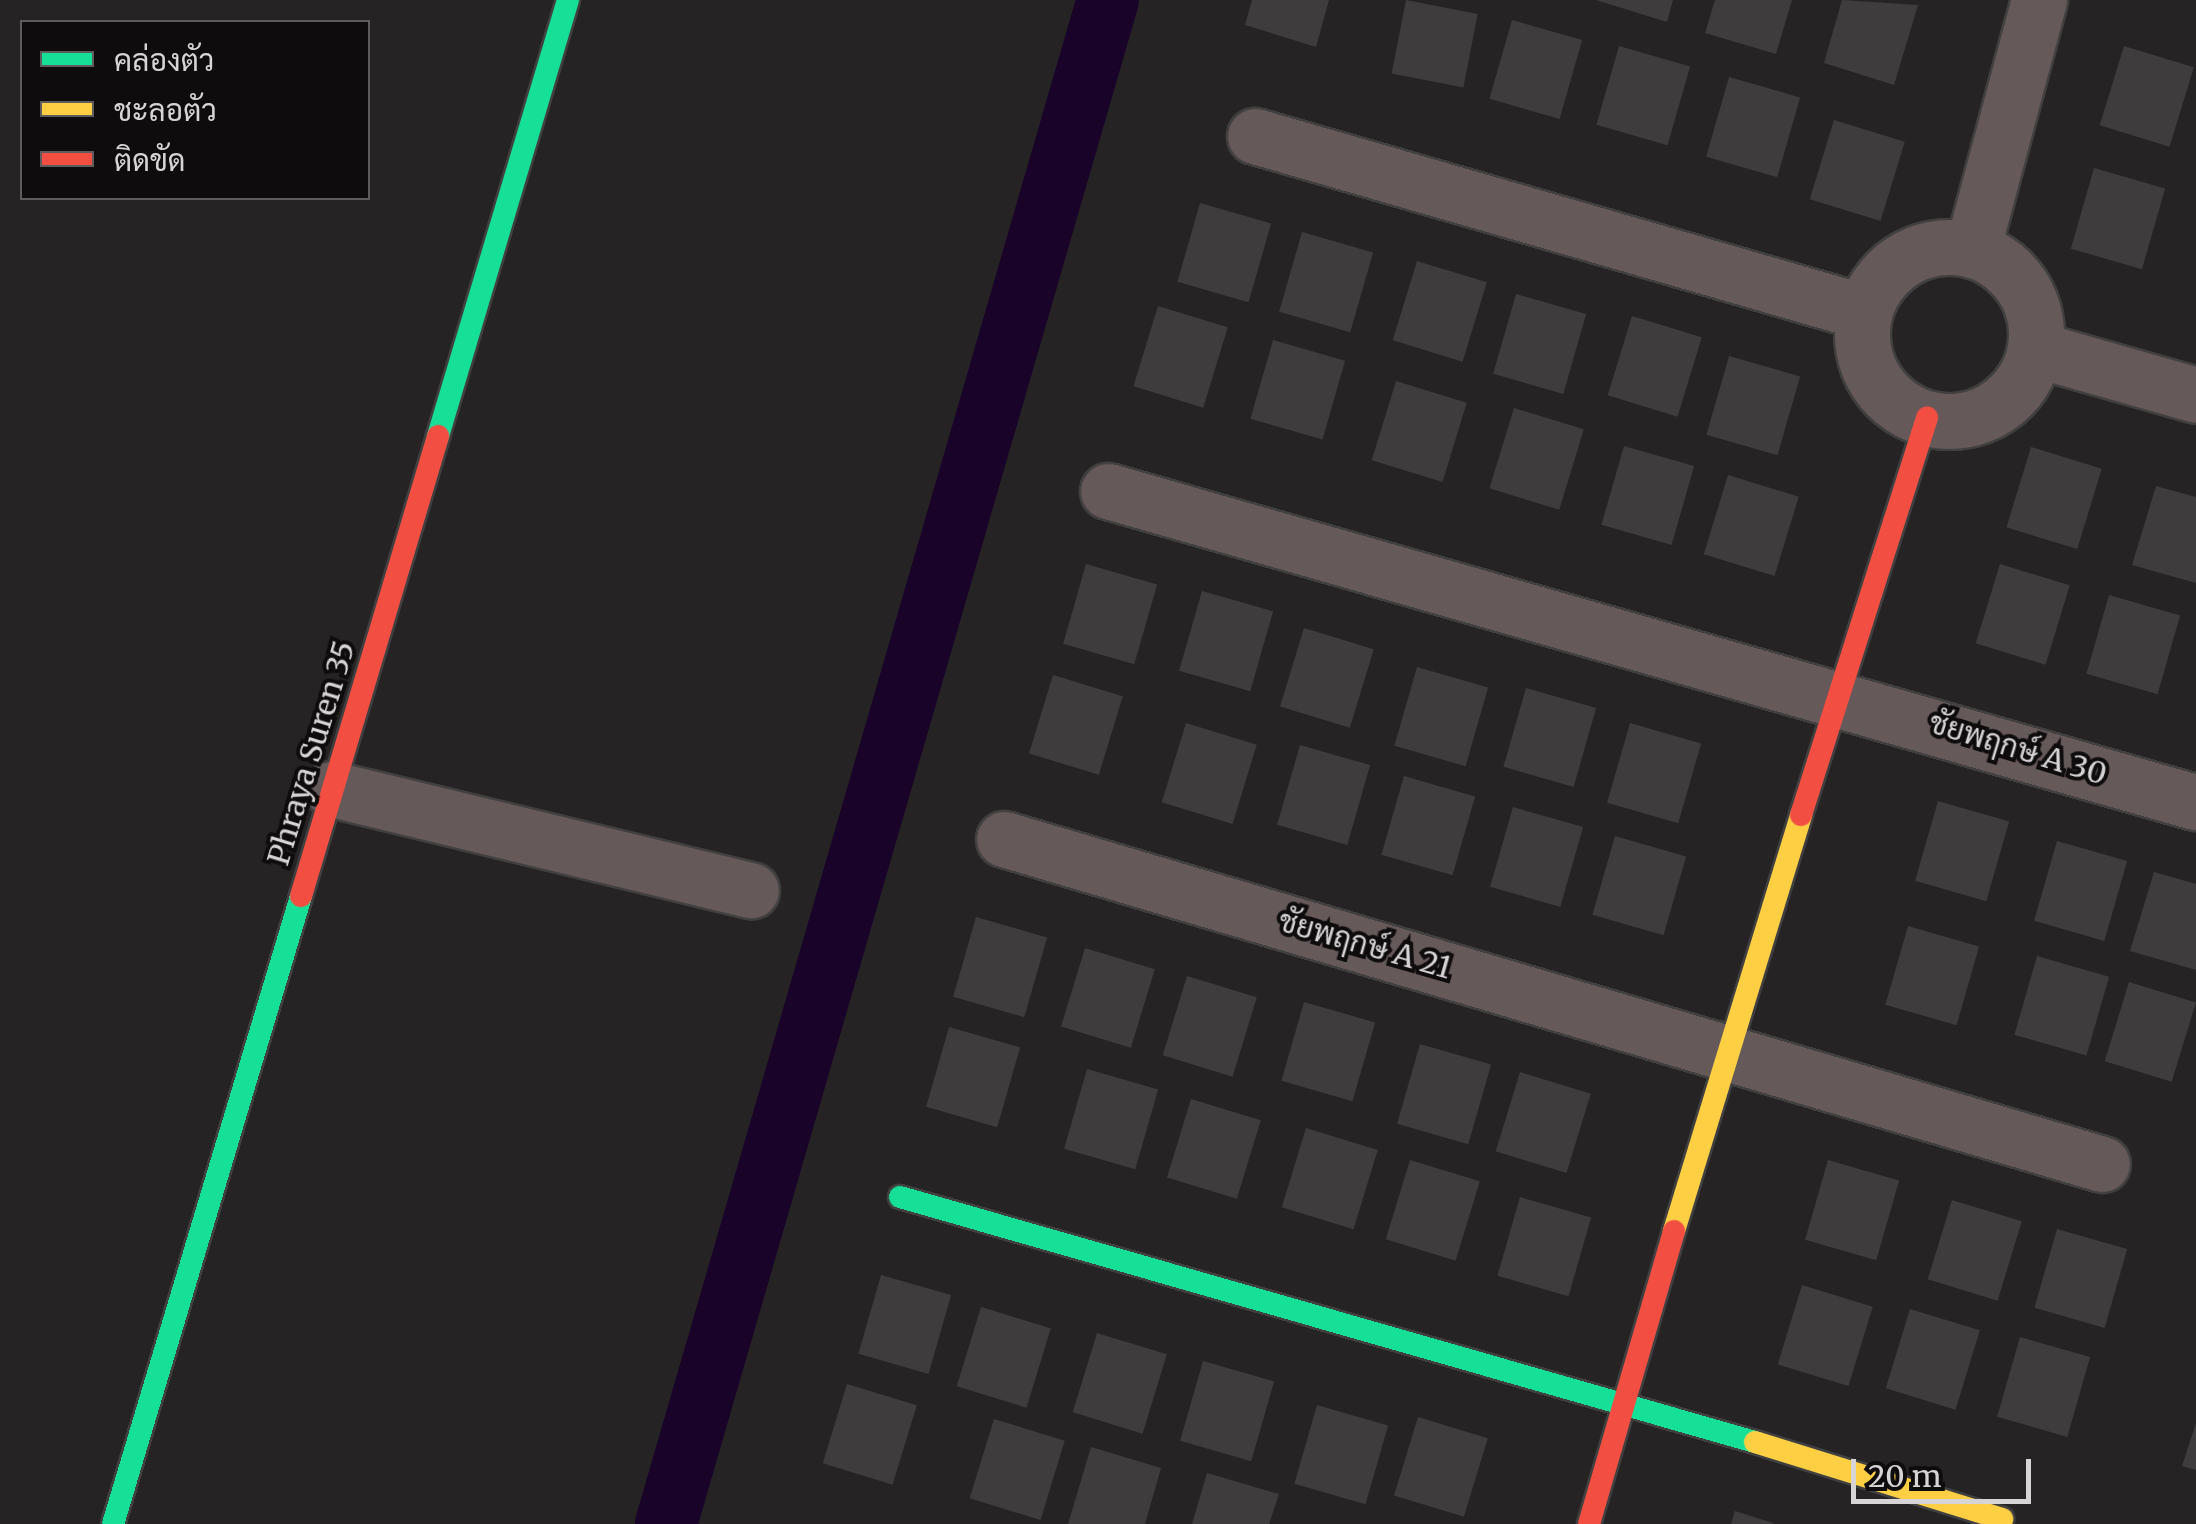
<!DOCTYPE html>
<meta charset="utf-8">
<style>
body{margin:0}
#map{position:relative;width:2196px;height:1524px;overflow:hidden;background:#262324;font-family:Merriweather,Sarabun,serif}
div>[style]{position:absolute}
.canal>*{height:62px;margin:-31px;padding:0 31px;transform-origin:31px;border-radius:31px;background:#190329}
.building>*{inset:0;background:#3e3c3d;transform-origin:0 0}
.roads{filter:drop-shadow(2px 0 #414040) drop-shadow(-2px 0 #414040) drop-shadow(0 2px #414040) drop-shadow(0 -2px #414040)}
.street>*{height:55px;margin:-27.5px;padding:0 27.5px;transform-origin:27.5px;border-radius:27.5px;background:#65595a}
.street>.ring{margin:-27.5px;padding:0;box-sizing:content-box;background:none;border:55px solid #65595a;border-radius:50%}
.fast>*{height:22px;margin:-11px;padding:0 11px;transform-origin:11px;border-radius:11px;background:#16e098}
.slow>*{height:22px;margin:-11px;padding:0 11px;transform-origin:11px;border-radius:11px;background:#ffcf43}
.jam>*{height:22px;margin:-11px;padding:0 11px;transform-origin:11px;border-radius:11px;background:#f24e42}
span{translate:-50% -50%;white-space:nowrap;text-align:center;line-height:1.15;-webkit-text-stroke:8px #0e0c0d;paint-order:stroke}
.street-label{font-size:30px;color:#d7d4d5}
.legend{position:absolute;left:20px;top:20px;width:350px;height:180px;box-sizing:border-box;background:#0e0c0d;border:2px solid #5e5c5d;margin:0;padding:12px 18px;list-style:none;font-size:30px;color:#d7d4d5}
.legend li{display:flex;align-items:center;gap:20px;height:50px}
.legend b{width:50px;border:2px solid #5e5c5d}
.scale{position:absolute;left:1851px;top:1459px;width:180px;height:45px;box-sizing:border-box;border:5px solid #d7d4d5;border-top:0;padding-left:12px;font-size:30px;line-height:35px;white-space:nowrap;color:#d7d4d5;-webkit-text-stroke:8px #0e0c0d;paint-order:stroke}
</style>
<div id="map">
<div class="canal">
<i style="left:666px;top:1524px;width:1587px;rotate:-73.83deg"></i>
</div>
<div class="building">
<i style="clip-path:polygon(1252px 0,1329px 0,1316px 47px,1245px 25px)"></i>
<i style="left:1406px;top:0;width:73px;height:75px;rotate:11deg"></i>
<i style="clip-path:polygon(1596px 0,1673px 0,1667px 22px)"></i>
<i style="clip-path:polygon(1715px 0,1792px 0,1776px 54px,1705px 33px)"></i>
<i style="clip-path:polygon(1842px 0,1918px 5px,1894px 85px,1824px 63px)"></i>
<i style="left:1512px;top:20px;width:73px;height:82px;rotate:16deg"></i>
<i style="left:1619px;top:46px;width:74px;height:82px;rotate:16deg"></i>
<i style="left:2124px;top:46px;width:73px;height:83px;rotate:17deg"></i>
<i style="left:1729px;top:77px;width:74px;height:83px;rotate:16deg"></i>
<i style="left:1834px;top:120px;width:74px;height:83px;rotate:17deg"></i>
<i style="left:2094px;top:168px;width:74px;height:84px;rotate:16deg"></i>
<i style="left:1200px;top:203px;width:74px;height:82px;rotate:16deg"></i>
<i style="left:1302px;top:232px;width:74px;height:83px;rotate:16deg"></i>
<i style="left:1417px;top:261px;width:73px;height:83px;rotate:17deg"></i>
<i style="left:1516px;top:294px;width:73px;height:83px;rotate:16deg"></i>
<i style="left:1158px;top:306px;width:73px;height:84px;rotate:17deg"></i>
<i style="left:1632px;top:316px;width:73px;height:83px;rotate:17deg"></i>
<i style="left:1273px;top:340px;width:75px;height:82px;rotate:16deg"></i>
<i style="left:1729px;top:356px;width:74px;height:82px;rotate:16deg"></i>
<i style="left:1396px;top:381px;width:74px;height:83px;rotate:17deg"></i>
<i style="left:1514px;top:408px;width:73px;height:84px;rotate:17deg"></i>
<i style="left:1624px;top:446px;width:73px;height:82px;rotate:16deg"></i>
<i style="left:2031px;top:447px;width:74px;height:84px;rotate:17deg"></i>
<i style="left:1728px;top:475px;width:74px;height:83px;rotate:17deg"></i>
<i style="clip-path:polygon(2156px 486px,2196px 497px,2196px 583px,2132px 565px)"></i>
<i style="left:1086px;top:564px;width:74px;height:83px;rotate:16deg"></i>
<i style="left:2000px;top:564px;width:73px;height:83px;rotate:17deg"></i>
<i style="left:1202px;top:591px;width:74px;height:83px;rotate:16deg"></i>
<i style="left:2109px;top:595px;width:74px;height:82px;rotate:16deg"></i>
<i style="left:1304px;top:628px;width:73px;height:82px;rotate:17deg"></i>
<i style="left:1417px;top:667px;width:74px;height:82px;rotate:16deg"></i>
<i style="left:1053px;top:675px;width:73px;height:82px;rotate:17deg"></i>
<i style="left:1526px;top:688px;width:73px;height:82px;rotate:16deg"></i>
<i style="left:1186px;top:723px;width:74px;height:83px;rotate:17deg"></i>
<i style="left:1630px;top:723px;width:74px;height:83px;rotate:16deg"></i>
<i style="left:1300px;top:745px;width:73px;height:83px;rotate:16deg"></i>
<i style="left:1404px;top:776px;width:74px;height:82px;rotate:16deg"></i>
<i style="left:1938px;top:801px;width:74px;height:83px;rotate:16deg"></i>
<i style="left:1513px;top:807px;width:73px;height:83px;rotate:16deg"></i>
<i style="left:1615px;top:836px;width:74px;height:82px;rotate:16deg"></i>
<i style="left:2057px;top:841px;width:73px;height:83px;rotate:16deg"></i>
<i style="clip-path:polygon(2154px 872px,2196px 884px,2196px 970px,2130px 951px)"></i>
<i style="left:976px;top:917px;width:74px;height:83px;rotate:16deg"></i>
<i style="left:1908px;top:926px;width:74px;height:82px;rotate:16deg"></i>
<i style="left:1085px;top:948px;width:73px;height:82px;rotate:17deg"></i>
<i style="left:2037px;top:956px;width:75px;height:82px;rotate:16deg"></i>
<i style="left:1187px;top:976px;width:73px;height:83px;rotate:17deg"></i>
<i style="left:2129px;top:982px;width:70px;height:83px;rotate:17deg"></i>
<i style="left:1304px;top:1002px;width:74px;height:82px;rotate:16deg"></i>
<i style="left:949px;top:1027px;width:74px;height:83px;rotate:16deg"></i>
<i style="left:1420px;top:1044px;width:74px;height:83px;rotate:16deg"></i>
<i style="left:1087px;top:1069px;width:74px;height:83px;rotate:16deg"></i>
<i style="left:1520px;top:1072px;width:74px;height:83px;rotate:17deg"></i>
<i style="left:1191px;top:1099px;width:73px;height:82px;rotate:17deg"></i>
<i style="left:1306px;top:1128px;width:75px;height:83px;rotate:17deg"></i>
<i style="left:1410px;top:1160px;width:73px;height:83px;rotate:17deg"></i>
<i style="left:1828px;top:1160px;width:74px;height:83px;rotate:16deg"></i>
<i style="left:1520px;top:1197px;width:74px;height:82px;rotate:16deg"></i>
<i style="left:1952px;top:1200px;width:73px;height:83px;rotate:17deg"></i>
<i style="left:2057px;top:1229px;width:73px;height:82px;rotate:16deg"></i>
<i style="left:881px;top:1275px;width:73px;height:82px;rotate:16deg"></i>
<i style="left:1802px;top:1285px;width:74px;height:83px;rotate:17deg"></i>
<i style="left:981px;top:1307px;width:73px;height:83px;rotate:17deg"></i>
<i style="left:1910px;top:1309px;width:73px;height:83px;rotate:17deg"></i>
<i style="left:1097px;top:1333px;width:73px;height:83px;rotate:17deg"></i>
<i style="left:2020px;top:1337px;width:73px;height:83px;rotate:16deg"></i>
<i style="left:1203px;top:1361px;width:74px;height:83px;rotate:16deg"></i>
<i style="left:847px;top:1384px;width:73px;height:83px;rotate:17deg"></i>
<i style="left:1317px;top:1405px;width:74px;height:82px;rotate:16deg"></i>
<i style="left:1418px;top:1417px;width:73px;height:82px;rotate:17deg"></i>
<i style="left:994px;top:1419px;width:74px;height:83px;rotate:17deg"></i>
<i style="clip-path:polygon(2196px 1423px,2196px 1470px,2182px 1466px)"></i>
<i style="clip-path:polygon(1091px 1447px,1161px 1468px,1145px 1524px,1068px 1524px)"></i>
<i style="clip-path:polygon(1207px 1473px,1279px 1494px,1269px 1524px,1192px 1524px)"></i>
<i style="clip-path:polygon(1735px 1511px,1773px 1523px,1773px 1524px,1731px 1524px)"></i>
</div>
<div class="roads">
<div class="street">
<i style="left:1255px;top:136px;width:634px;rotate:16.12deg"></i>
<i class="ring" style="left:1862px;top:247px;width:119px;height:119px"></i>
<i style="left:1972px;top:250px;width:259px;rotate:-75deg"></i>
<i style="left:2035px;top:349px;width:167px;rotate:15.9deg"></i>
<i style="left:1108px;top:491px;width:1131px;rotate:15.97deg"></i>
<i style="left:332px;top:789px;width:431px;rotate:13.6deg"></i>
<i style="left:1004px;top:839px;width:1145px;rotate:16.49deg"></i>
</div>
<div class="fast">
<i style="left:438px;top:436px;width:455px;rotate:-73.4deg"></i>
<i style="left:900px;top:1197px;width:889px;rotate:15.99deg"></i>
<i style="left:113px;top:1524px;width:656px;rotate:-73.33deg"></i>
</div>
<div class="slow">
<i style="left:1674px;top:1231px;width:435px;rotate:-73deg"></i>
<i style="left:1755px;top:1442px;width:259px;rotate:17.3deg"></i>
</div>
<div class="jam">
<i style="left:1801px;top:815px;width:417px;rotate:-72.4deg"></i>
<i style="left:301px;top:896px;width:480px;rotate:-73.4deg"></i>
<i style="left:1589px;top:1524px;width:305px;rotate:-73.8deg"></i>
</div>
</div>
<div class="street-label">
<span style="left:2018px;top:748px;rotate:17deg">ชัยพฤกษ์ A 30</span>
<span style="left:311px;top:753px;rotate:-73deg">Phraya Suren 35</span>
<span style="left:1365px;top:944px;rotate:16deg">ชัยพฤกษ์ A 21</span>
</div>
<ul class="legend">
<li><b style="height:12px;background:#16e098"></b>คล่องตัว</li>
<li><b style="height:12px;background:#ffcf43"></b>ชะลอตัว</li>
<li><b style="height:12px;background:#f24e42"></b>ติดขัด</li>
</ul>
<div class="scale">20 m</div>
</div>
